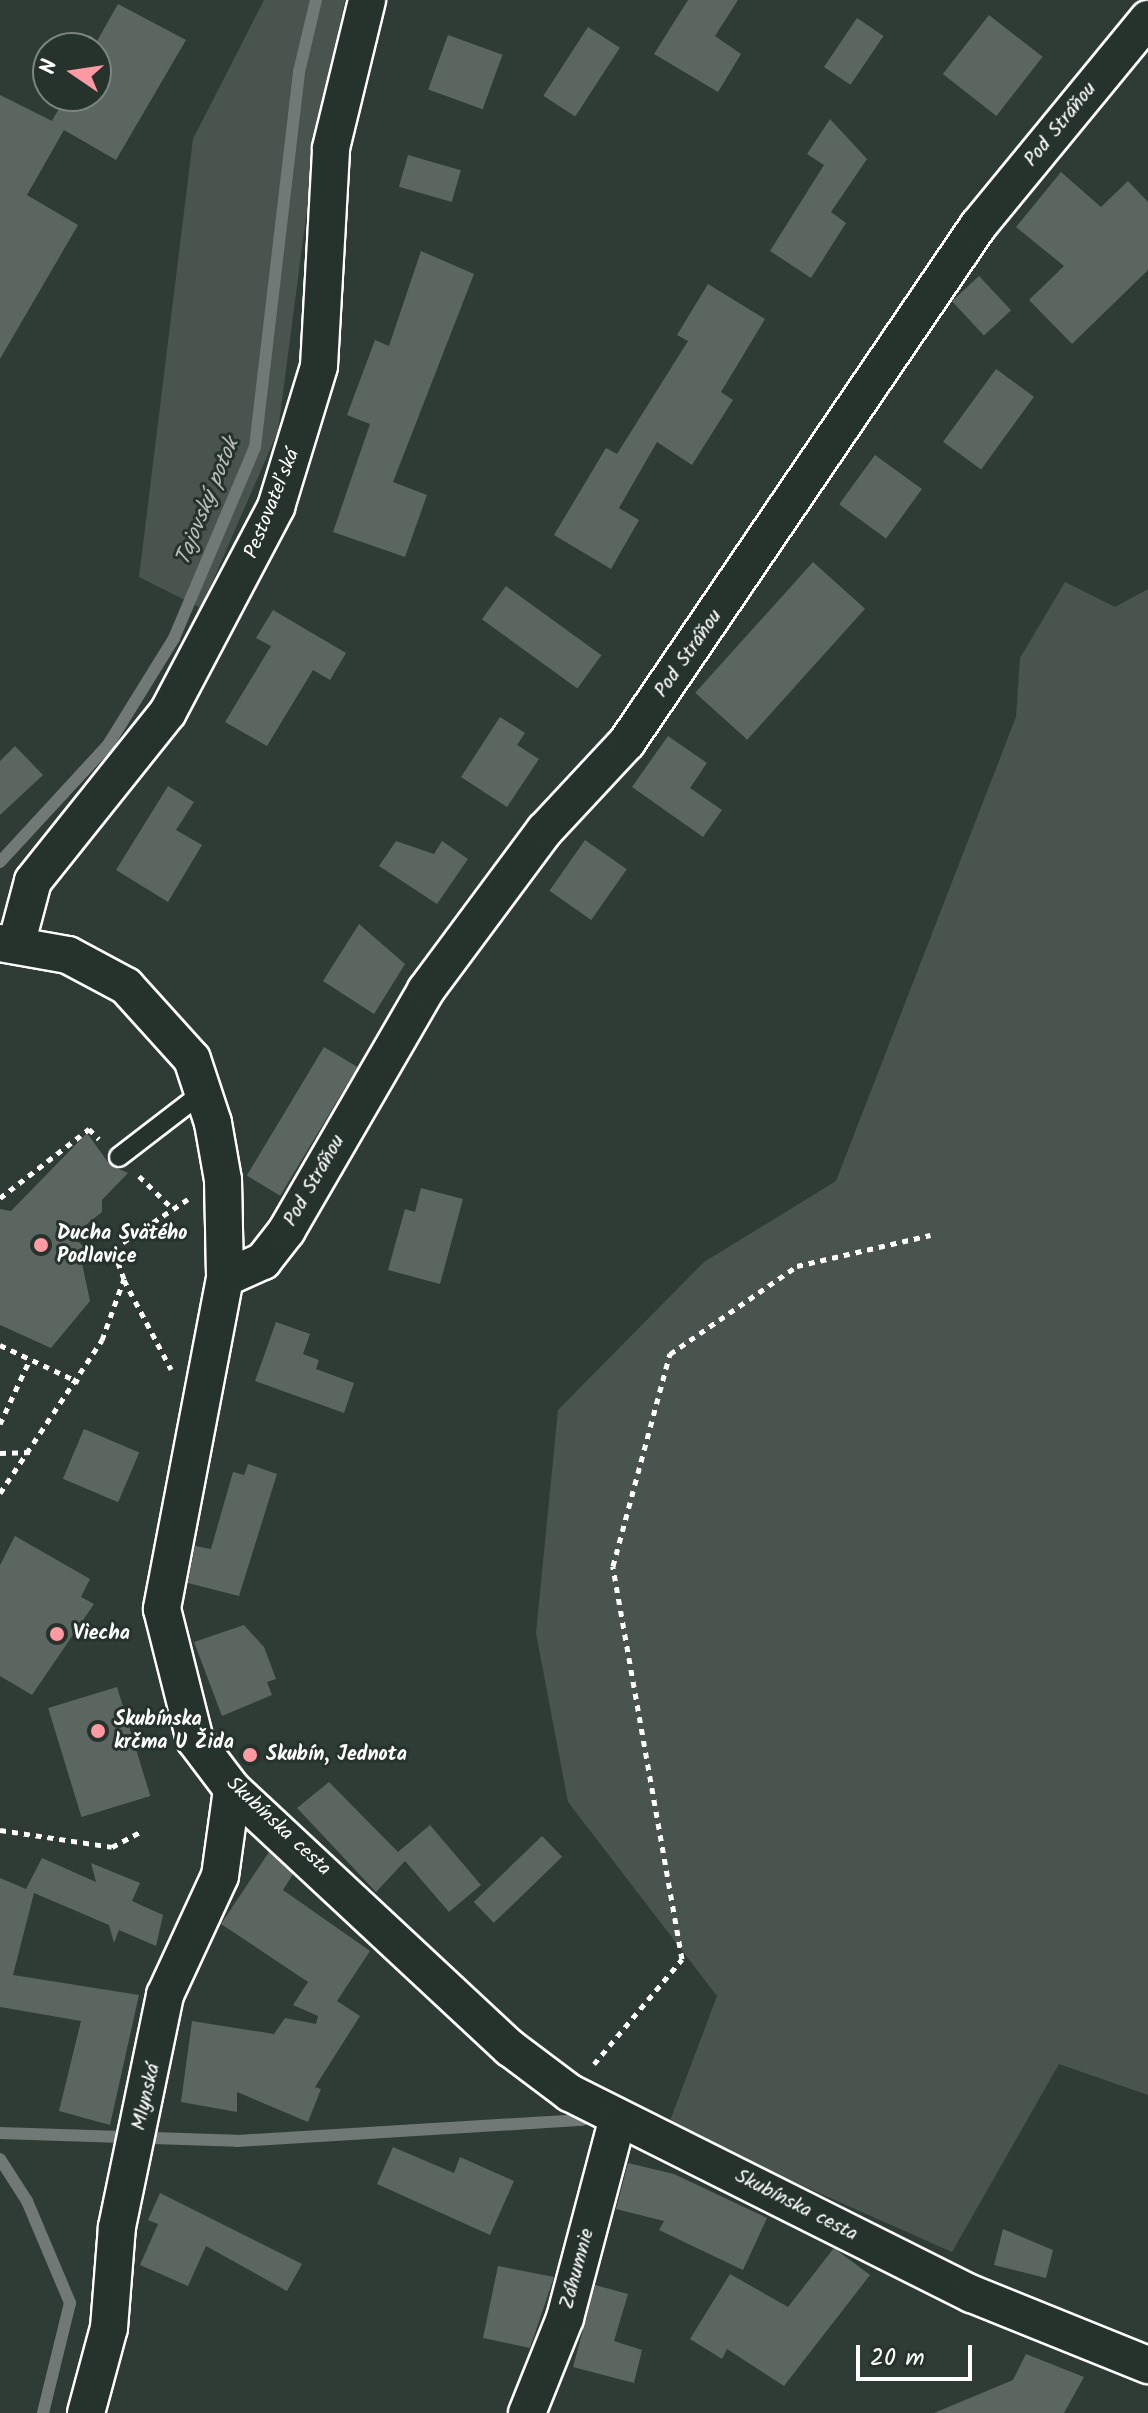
<!DOCTYPE html>
<meta charset="utf-8">
<style>
body{margin:0}
#map{position:relative;width:1148px;height:2413px;overflow:hidden;background:#2f3b35;font-family:Kalam,sans-serif}
div>[style]{position:absolute}
.green>*{inset:0;background:#4a544f}
.stream>*{height:12px;margin:-6px;padding:0 6px;transform-origin:6px;border-radius:6px;background:#707975}
.building>*{inset:0;background:#5b6661;transform-origin:0 0}
.path>*{height:5px;margin-top:-2.5px;transform-origin:0;background:repeating-linear-gradient(90deg,#fff 0 6px,transparent 0 12px)}
.roads{filter:drop-shadow(2px 0 #fff) drop-shadow(-2px 0 #fff) drop-shadow(0 2px #fff) drop-shadow(0 -2px #fff)}
.lane>*{height:18px;margin:-9px;padding:0 9px;transform-origin:9px;border-radius:9px;background:#26332d}
.street>*{height:36px;margin:-18px;padding:0 18px;transform-origin:18px;border-radius:18px;background:#26332d}
.dots>*{width:22px;height:22px;translate:-50% -50%;box-sizing:border-box;border:4px solid #26332d;border-radius:50%}
span{translate:-50% -50%;white-space:nowrap;text-align:center;line-height:1.15;-webkit-text-stroke:6px #26332d;paint-order:stroke}
.street-label{font-size:20px;color:#fff}
.poi-label{font-size:20px;color:#fff;font-weight:700}
.left{translate:0 -50%;text-align:left}
.water-label{font-size:22px;color:#b8bcba;font-style:italic}
.north{position:absolute;left:32px;top:32px;width:80px;height:80px;box-sizing:border-box;background:#26332d;border:2px solid #7d8581;border-radius:50%;rotate:283deg;font-size:22px;font-weight:700;line-height:32px;text-align:center;color:#fff}
.north::after{content:'';display:block;margin:auto;width:28px;height:36px;background:#ff9aa2;clip-path:polygon(50% 0,100% 100%,50% 72%,0 100%)}
.scale{position:absolute;left:856px;top:2345px;width:116px;height:36px;box-sizing:border-box;border:4px solid #fff;border-top:0;padding-left:10px;font-size:24px;line-height:28px;white-space:nowrap;color:#fff;-webkit-text-stroke:6px #26332d;paint-order:stroke}
</style>
<div id="map">
<div class="green">
<i style="clip-path:polygon(264px 0,345px 0,318px 125px,278px 431px,201px 608px,139px 577px,193px 139px)"></i>
<i style="clip-path:polygon(1065px 582px,1115px 607px,1148px 589px,1148px 2095px,1059px 2064px,952px 2252px,668px 2126px,717px 1996px,568px 1802px,536px 1633px,558px 1410px,704px 1262px,836px 1181px,1016px 717px,1020px 658px)"></i>
</div>
<div class="stream">
<i style="left:0;top:862px;width:159px;rotate:-47.3deg"></i>
<i style="left:108px;top:745px;width:126px;rotate:-58.3deg"></i>
<i style="left:174px;top:638px;width:207px;rotate:-67deg"></i>
<i style="left:255px;top:447px;width:378px;rotate:-83.3deg"></i>
<i style="left:299px;top:72px;width:74px;rotate:-76.7deg"></i>
<i style="left:0;top:2133px;width:237px;rotate:1.9deg"></i>
<i style="left:237px;top:2141px;width:346px;rotate:-3.5deg"></i>
<i style="left:0;top:2159px;width:50px;rotate:57.3deg"></i>
<i style="left:27px;top:2201px;width:111px;rotate:67.1deg"></i>
<i style="left:70px;top:2303px;width:113px;rotate:103.8deg"></i>
</div>
<div class="building">
<i style="clip-path:polygon(688px 0,738px 0,715px 36px,741px 54px,718px 92px,654px 54px)"></i>
<i style="clip-path:polygon(118px 4px,186px 40px,116px 160px,64px 130px,27px 195px,78px 225px,0 359px,0 95px,52px 121px,66px 96px,96px 96px,93px 48px)"></i>
<i style="left:989px;top:15px;width:68px;height:75px;rotate:38deg"></i>
<i style="left:857px;top:18px;width:32px;height:59px;rotate:34deg"></i>
<i style="left:588px;top:27px;width:38px;height:82px;rotate:33deg"></i>
<i style="left:448px;top:35px;width:58px;height:58px;rotate:20deg"></i>
<i style="clip-path:polygon(830px 119px,867px 159px,831px 212px,846px 223px,811px 278px,770px 251px,824px 165px,807px 154px)"></i>
<i style="left:408px;top:155px;width:55px;height:33px;rotate:16deg"></i>
<i style="clip-path:polygon(1061px 172px,1101px 207px,1128px 181px,1148px 202px,1148px 270px,1072px 344px,1029px 300px,1064px 266px,1016px 227px)"></i>
<i style="clip-path:polygon(421px 251px,474px 274px,393px 482px,427px 495px,405px 557px,333px 532px,370px 424px,347px 415px,375px 340px,389px 346px)"></i>
<i style="left:979px;top:276px;width:47px;height:37px;rotate:47deg"></i>
<i style="clip-path:polygon(708px 284px,765px 319px,721px 392px,733px 400px,692px 465px,657px 442px,619px 508px,639px 520px,611px 569px,554px 535px,606px 448px,617px 454px,688px 341px,677px 335px)"></i>
<i style="left:996px;top:369px;width:47px;height:90px;rotate:36deg"></i>
<i style="left:875px;top:455px;width:58px;height:61px;rotate:36deg"></i>
<i style="left:813px;top:562px;width:70px;height:176px;rotate:42deg"></i>
<i style="left:506px;top:586px;width:118px;height:41px;rotate:36deg"></i>
<i style="clip-path:polygon(273px 610px,346px 653px,330px 680px,313px 670px,267px 746px,225px 722px,271px 646px,256px 638px)"></i>
<i style="clip-path:polygon(500px 717px,525px 733px,517px 745px,539px 759px,507px 807px,461px 777px)"></i>
<i style="clip-path:polygon(668px 736px,707px 763px,690px 788px,722px 810px,703px 837px,632px 787px)"></i>
<i style="clip-path:polygon(15px 746px,43px 775px,0 815px,0 761px)"></i>
<i style="clip-path:polygon(168px 786px,194px 802px,176px 830px,202px 845px,168px 902px,116px 870px)"></i>
<i style="left:585px;top:840px;width:51px;height:62px;rotate:35deg"></i>
<i style="clip-path:polygon(396px 841px,434px 854px,442px 841px,468px 859px,437px 904px,379px 866px)"></i>
<i style="clip-path:polygon(359px 924px,405px 964px,374px 1014px,323px 981px)"></i>
<i style="left:324px;top:1047px;width:39px;height:150px;rotate:31deg"></i>
<i style="clip-path:polygon(87px 1133px,110px 1165px,128px 1173px,102px 1200px,102px 1212px,72px 1236px,94px 1256px,82px 1263px,90px 1301px,51px 1348px,0 1325px,0 1209px,11px 1211px)"></i>
<i style="clip-path:polygon(421px 1188px,463px 1199px,440px 1284px,388px 1270px,405px 1209px,415px 1212px)"></i>
<i style="clip-path:polygon(276px 1322px,310px 1334px,303px 1354px,319px 1360px,316px 1369px,354px 1383px,344px 1413px,255px 1381px)"></i>
<i style="left:84px;top:1429px;width:60px;height:54px;rotate:23deg"></i>
<i style="clip-path:polygon(248px 1464px,277px 1474px,239px 1596px,188px 1583px,195px 1546px,211px 1549px,233px 1472px,244px 1475px)"></i>
<i style="clip-path:polygon(15px 1536px,90px 1579px,81px 1597px,94px 1604px,32px 1695px,0 1676px,0 1565px)"></i>
<i style="clip-path:polygon(244px 1625px,264px 1647px,276px 1679px,267px 1682px,272px 1695px,222px 1716px,194px 1642px)"></i>
<i style="left:117px;top:1687px;width:114px;height:72px;rotate:73deg"></i>
<i style="clip-path:polygon(329px 1782px,398px 1852px,430px 1825px,481px 1885px,449px 1912px,405px 1861px,376px 1892px,297px 1808px)"></i>
<i style="left:542px;top:1836px;width:29px;height:95px;rotate:46deg"></i>
<i style="clip-path:polygon(269px 1852px,293px 1874px,283px 1890px,370px 1951px,337px 2001px,360px 2016px,315px 2087px,321px 2089px,308px 2122px,237px 2092px,237px 2112px,181px 2102px,192px 2021px,274px 2034px,285px 2018px,316px 2024px,318px 2016px,293px 2005px,308px 1982px,221px 1924px)"></i>
<i style="clip-path:polygon(42px 1858px,96px 1882px,91px 1863px,140px 1883px,132px 1901px,163px 1915px,156px 1946px,119px 1930px,114px 1943px,109px 1925px,34px 1893px,13px 1975px,139px 1995px,110px 2125px,59px 2111px,81px 2021px,0 2007px,0 1878px,26px 1889px)"></i>
<i style="clip-path:polygon(393px 2147px,454px 2173px,460px 2157px,514px 2181px,490px 2235px,377px 2184px)"></i>
<i style="clip-path:polygon(628px 2163px,674px 2174px,767px 2218px,743px 2270px,659px 2230px,664px 2221px,616px 2209px)"></i>
<i style="clip-path:polygon(160px 2193px,302px 2264px,287px 2291px,206px 2246px,188px 2286px,140px 2265px,158px 2224px,148px 2220px)"></i>
<i style="clip-path:polygon(1003px 2229px,1053px 2250px,1046px 2278px,994px 2265px)"></i>
<i style="clip-path:polygon(834px 2248px,870px 2275px,784px 2386px,727px 2349px,722px 2359px,690px 2339px,730px 2274px,788px 2307px)"></i>
<i style="clip-path:polygon(498px 2266px,554px 2277px,530px 2348px,483px 2338px)"></i>
<i style="clip-path:polygon(595px 2285px,628px 2294px,614px 2341px,642px 2350px,634px 2383px,573px 2367px)"></i>
<i style="clip-path:polygon(1026px 2354px,1084px 2377px,1064px 2413px,934px 2413px,1013px 2380px)"></i>
</div>
<div class="path">
<i style="left:139px;top:1176px;width:46px;rotate:44.1deg"></i>
<i style="left:0;top:1198px;width:113px;rotate:-37.8deg"></i>
<i style="left:89px;top:1129px;width:14px;rotate:45deg"></i>
<i style="left:124px;top:1280px;width:101px;rotate:62.2deg"></i>
<i style="left:0;top:1345px;width:87px;rotate:25.1deg"></i>
<i style="left:0;top:1424px;width:72px;rotate:-65.2deg"></i>
<i style="left:0;top:1453px;width:32px;rotate:-2deg"></i>
<i style="left:0;top:1493px;width:184px;rotate:-56.3deg"></i>
<i style="left:102px;top:1340px;width:65px;rotate:-70.2deg"></i>
<i style="left:124px;top:1279px;width:32px;rotate:-110deg"></i>
<i style="left:113px;top:1249px;width:90px;rotate:-33.7deg"></i>
<i style="left:0;top:1830px;width:113px;rotate:8.6deg"></i>
<i style="left:112px;top:1847px;width:34px;rotate:-28deg"></i>
<i style="left:594px;top:2064px;width:137px;rotate:-50deg"></i>
<i style="left:682px;top:1959px;width:399px;rotate:-100deg"></i>
<i style="left:613px;top:1566px;width:220px;rotate:-75deg"></i>
<i style="left:670px;top:1354px;width:155px;rotate:-34.7deg"></i>
<i style="left:797px;top:1266px;width:137px;rotate:-13.1deg"></i>
</div>
<div class="roads">
<div class="lane">
<i style="left:119px;top:1157px;width:105px;rotate:-37.6deg"></i>
</div>
<div class="street">
<i style="left:0;top:943px;width:69px;rotate:10deg"></i>
<i style="left:68px;top:955px;width:66px;rotate:28.1deg"></i>
<i style="left:126px;top:986px;width:98px;rotate:47.9deg"></i>
<i style="left:192px;top:1059px;width:67px;rotate:71.8deg"></i>
<i style="left:213px;top:1123px;width:58px;rotate:80deg"></i>
<i style="left:223px;top:1180px;width:98px;rotate:88.8deg"></i>
<i style="left:225px;top:1278px;width:337px;rotate:100.8deg"></i>
<i style="left:162px;top:1609px;width:135px;rotate:75.9deg"></i>
<i style="left:195px;top:1740px;width:61px;rotate:52.9deg"></i>
<i style="left:232px;top:1789px;width:380px;rotate:43deg"></i>
<i style="left:510px;top:2048px;width:75px;rotate:36.9deg"></i>
<i style="left:570px;top:2093px;width:449px;rotate:26.6deg"></i>
<i style="left:972px;top:2294px;width:190px;rotate:22deg"></i>
<i style="left:16px;top:945px;width:66px;rotate:-75.1deg"></i>
<i style="left:33px;top:881px;width:216px;rotate:-51.4deg"></i>
<i style="left:168px;top:712px;width:232px;rotate:-62.2deg"></i>
<i style="left:276px;top:507px;width:147px;rotate:-73deg"></i>
<i style="left:319px;top:366px;width:218px;rotate:-86.8deg"></i>
<i style="left:331px;top:148px;width:152px;rotate:-76.3deg"></i>
<i style="left:225px;top:1278px;width:42px;rotate:-24.1deg"></i>
<i style="left:263px;top:1261px;width:39px;rotate:-52deg"></i>
<i style="left:287px;top:1230px;width:277px;rotate:-59.9deg"></i>
<i style="left:426px;top:990px;width:199px;rotate:-53.4deg"></i>
<i style="left:545px;top:830px;width:120px;rotate:-47deg"></i>
<i style="left:627px;top:742px;width:624px;rotate:-55.78deg"></i>
<i style="left:978px;top:226px;width:268px;rotate:-50.6deg"></i>
<i style="left:86px;top:2413px;width:88px;rotate:-74.9deg"></i>
<i style="left:109px;top:2328px;width:101px;rotate:-85.5deg"></i>
<i style="left:117px;top:2227px;width:237px;rotate:-78.3deg"></i>
<i style="left:165px;top:1995px;width:131px;rotate:-65.2deg"></i>
<i style="left:220px;top:1876px;width:88px;rotate:-82.1deg"></i>
<i style="left:527px;top:2413px;width:102px;rotate:-68.2deg"></i>
<i style="left:565px;top:2318px;width:204px;rotate:-75.2deg"></i>
</div>
</div>
<div class="dots">
<i style="left:41px;top:1245px;background:#ff9aa2"></i>
<i style="left:57px;top:1634px;background:#ff9aa2"></i>
<i style="left:98px;top:1731px;background:#ff9aa2"></i>
<i style="left:250px;top:1755px;background:#ff9aa2"></i>
</div>
<div class="street-label">
<span style="left:1061px;top:125px;rotate:-51deg">Pod Stráňou</span>
<span style="left:273px;top:504px;rotate:-68deg">Pestovateľská</span>
<span style="left:689px;top:654px;rotate:-55deg">Pod Stráňou</span>
<span style="left:315px;top:1181px;rotate:-60deg">Pod Stráňou</span>
<span style="left:278px;top:1827px;rotate:43deg">Skubínska cesta</span>
<span style="left:147px;top:2097px;rotate:-77deg">Mlynská</span>
<span style="left:796px;top:2206px;rotate:27deg">Skubínska cesta</span>
<span style="left:578px;top:2269px;rotate:-75deg">Záhumnie</span>
</div>
<div class="poi-label">
<span class="left" style="left:57px;top:1246px">Ducha Svätého<br>Podlavice</span>
<span class="left" style="left:73px;top:1634px">Viecha</span>
<span class="left" style="left:114px;top:1732px">Skubínska<br>krčma U Žida</span>
<span class="left" style="left:266px;top:1755px">Skubín, Jednota</span>
</div>
<div class="water-label">
<span style="left:208px;top:502px;rotate:-68deg">Tajovský potok</span>
</div>
<div class="north">N</div>
<div class="scale">20 m</div>
</div>
